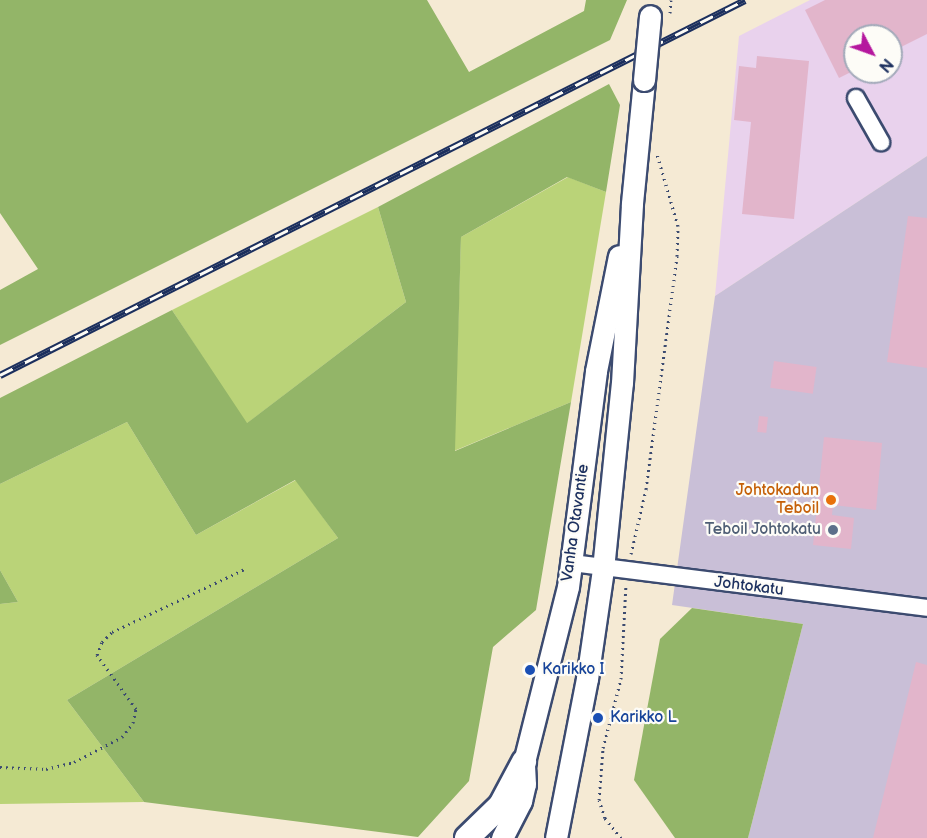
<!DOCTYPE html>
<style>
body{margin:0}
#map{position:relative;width:927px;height:838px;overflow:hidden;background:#f5ead4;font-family:"Balsamiq Sans",sans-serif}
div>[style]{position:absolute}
.built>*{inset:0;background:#e9d2ed}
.industrial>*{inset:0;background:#c9bfd7}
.green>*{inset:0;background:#bad378}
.forest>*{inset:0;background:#93b568}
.building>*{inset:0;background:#e2b5cb;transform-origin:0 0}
.path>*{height:3px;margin-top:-1.5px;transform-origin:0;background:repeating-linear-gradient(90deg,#3c4b70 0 1.5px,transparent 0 6px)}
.roads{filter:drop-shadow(2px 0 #3c4b70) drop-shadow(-2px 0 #3c4b70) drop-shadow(0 2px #3c4b70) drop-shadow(0 -2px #3c4b70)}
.minor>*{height:16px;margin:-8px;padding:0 8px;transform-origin:8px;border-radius:8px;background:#fff}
.major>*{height:21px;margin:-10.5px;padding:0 10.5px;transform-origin:10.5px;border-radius:10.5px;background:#fff}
.highway>*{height:24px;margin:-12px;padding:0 12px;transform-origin:12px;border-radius:12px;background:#fff}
.rail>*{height:7px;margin-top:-3.5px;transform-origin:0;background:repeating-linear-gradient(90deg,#fdfcf7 0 14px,#1b2f5e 0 28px);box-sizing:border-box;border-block:2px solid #1b2f5e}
.path-bridge>*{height:3px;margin-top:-1.5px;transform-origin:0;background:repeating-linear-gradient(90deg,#3c4b70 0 1.5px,transparent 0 6px)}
.bridges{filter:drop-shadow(2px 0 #3c4b70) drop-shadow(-2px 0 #3c4b70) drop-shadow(0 2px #3c4b70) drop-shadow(0 -2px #3c4b70)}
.major-bridge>*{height:21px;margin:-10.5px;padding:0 10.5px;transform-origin:10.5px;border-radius:10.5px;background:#fff}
.dots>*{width:16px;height:16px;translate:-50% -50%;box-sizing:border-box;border:3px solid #fdfcf7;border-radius:50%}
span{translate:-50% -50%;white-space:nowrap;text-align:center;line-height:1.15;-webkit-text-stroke:4.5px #fdfcf7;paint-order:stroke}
.food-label{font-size:16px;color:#c56008}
.right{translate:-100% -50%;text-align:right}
.street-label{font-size:16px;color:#1b2f5e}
.service-label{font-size:16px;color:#4e5e75}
.transit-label{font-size:16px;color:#164399}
.left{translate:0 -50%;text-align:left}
.north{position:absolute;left:843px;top:24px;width:60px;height:60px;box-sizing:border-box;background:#fdfcf7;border:2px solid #a3aaba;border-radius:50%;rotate:131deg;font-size:16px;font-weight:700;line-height:24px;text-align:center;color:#1b2f5e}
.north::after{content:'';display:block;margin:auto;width:21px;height:27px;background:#b5179e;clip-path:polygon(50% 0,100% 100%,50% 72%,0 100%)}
</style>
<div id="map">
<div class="built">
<i style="clip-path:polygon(evenodd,810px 0,927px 0,927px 156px,715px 296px,739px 36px,810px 0,855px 36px,891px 36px,891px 72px,855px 72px,855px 36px)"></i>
</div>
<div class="industrial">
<i style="clip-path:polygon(927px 156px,927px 838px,748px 838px,803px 624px,672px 605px,715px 296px)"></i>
</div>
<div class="green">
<i style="clip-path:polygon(568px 177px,606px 192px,571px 402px,454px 451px,461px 237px)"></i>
<i style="clip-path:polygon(378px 207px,406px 302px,246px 424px,172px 310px)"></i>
<i style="clip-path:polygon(127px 422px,196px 535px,296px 480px,338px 538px,67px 700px,144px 802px,0 804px,0 604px,18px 602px,0 570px,0 484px)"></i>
</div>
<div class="forest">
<i style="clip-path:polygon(0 0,427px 0,469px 72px,584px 11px,586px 0,627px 0,610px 40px,0 345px,0 290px,38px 269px,0 213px)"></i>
<i style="clip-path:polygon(609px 84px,620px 105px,606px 192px,567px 177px,461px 237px,455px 451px,571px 402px,536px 610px,493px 647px,469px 781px,418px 837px,144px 802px,67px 700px,338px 538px,295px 480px,196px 535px,127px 422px,0 484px,0 398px,172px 310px,247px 423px,406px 302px,378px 207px)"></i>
<i style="clip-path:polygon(0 570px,18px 602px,0 604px)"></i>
<i style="clip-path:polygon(692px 608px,803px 624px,748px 838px,675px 838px,634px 780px,660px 639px)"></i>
</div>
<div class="building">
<i style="clip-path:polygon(825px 0,927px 0,927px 34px,891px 52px,891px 36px,855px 36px,855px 70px,839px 78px,805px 10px)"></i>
<i style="clip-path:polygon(757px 56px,809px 61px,794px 219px,742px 214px,751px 122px,734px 120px,739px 66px,756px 68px)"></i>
<i style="clip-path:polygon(908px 216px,927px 218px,927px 368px,887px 362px)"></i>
<i style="left:774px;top:361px;width:43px;height:27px;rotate:8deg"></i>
<i style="left:759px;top:416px;width:9px;height:16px;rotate:6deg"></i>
<i style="clip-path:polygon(824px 437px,882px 443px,876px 510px,833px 505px,832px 515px,854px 518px,851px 549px,813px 545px)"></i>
<i style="clip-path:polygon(916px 662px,927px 665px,927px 838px,873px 838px)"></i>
</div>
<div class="path">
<i style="left:631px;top:554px;width:67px;rotate:-77deg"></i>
<i style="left:646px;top:489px;width:235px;rotate:-82.4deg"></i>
<i style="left:677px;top:256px;width:30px;rotate:-88deg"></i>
<i style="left:678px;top:226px;width:75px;rotate:-106.3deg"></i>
<i style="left:0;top:767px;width:46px;rotate:2.5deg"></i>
<i style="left:46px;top:769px;width:29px;rotate:-14deg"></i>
<i style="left:74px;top:762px;width:54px;rotate:-27.5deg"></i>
<i style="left:122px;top:737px;width:18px;rotate:-52deg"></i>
<i style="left:133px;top:723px;width:14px;rotate:-78deg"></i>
<i style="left:136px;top:709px;width:67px;rotate:-125.8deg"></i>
<i style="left:97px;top:655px;width:14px;rotate:-69deg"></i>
<i style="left:102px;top:642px;width:14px;rotate:-45deg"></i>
<i style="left:112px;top:632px;width:149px;rotate:-25.4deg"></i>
<i style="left:621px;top:838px;width:26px;rotate:-129deg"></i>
<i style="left:605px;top:818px;width:19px;rotate:-108deg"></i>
<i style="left:599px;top:800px;width:52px;rotate:-85.6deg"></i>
<i style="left:603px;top:748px;width:71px;rotate:-75.4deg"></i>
<i style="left:621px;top:679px;width:94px;rotate:-87deg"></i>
</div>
<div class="roads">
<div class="minor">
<i style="left:856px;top:98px;width:51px;rotate:60.4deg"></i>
<i style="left:572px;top:563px;width:358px;rotate:7.2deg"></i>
</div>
<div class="major">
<i style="left:502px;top:838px;width:42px;rotate:-62.8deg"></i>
<i style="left:521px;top:801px;width:17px;rotate:-77deg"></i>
<i style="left:525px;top:784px;width:22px;rotate:-93deg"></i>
<i style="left:524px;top:762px;width:180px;rotate:-75.9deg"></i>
<i style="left:568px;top:587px;width:218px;rotate:-82.6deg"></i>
<i style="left:596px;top:371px;width:117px;rotate:-78.7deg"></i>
<i style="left:556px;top:838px;width:162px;rotate:-79deg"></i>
<i style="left:587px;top:679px;width:111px;rotate:-81.7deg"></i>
<i style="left:603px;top:569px;width:187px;rotate:-84.2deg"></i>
<i style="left:622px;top:383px;width:180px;rotate:-86.8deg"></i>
<i style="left:632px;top:203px;width:124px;rotate:-84.4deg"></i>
</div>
<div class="highway">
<i style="left:467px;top:838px;width:47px;rotate:-44.1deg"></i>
<i style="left:501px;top:805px;width:49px;rotate:-61.9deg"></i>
</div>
</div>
<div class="rail">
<i style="left:0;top:375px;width:834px;rotate:-26.72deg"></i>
</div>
<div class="path-bridge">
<i style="left:670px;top:13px;width:13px;rotate:-86deg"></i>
</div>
<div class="bridges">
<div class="major-bridge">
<i style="left:644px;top:80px;width:64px;rotate:-84.6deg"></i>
</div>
</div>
<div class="dots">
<i style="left:831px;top:500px;background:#e8710a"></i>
<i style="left:833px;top:530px;background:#5c6f8a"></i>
<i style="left:530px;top:670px;background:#1a4fb4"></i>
<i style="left:598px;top:718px;background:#1a4fb4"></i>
</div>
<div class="food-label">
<span class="right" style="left:819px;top:500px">Johtokadun<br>Teboil</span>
</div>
<div class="street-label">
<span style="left:576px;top:523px;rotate:-82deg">Vanha Otavantie</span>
<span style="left:749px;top:587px;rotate:7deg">Johtokatu</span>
</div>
<div class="service-label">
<span class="right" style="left:821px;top:530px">Teboil Johtokatu</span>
</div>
<div class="transit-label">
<span class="left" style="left:542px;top:670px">Karikko I</span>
<span class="left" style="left:610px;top:718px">Karikko L</span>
</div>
<div class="north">N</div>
</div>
